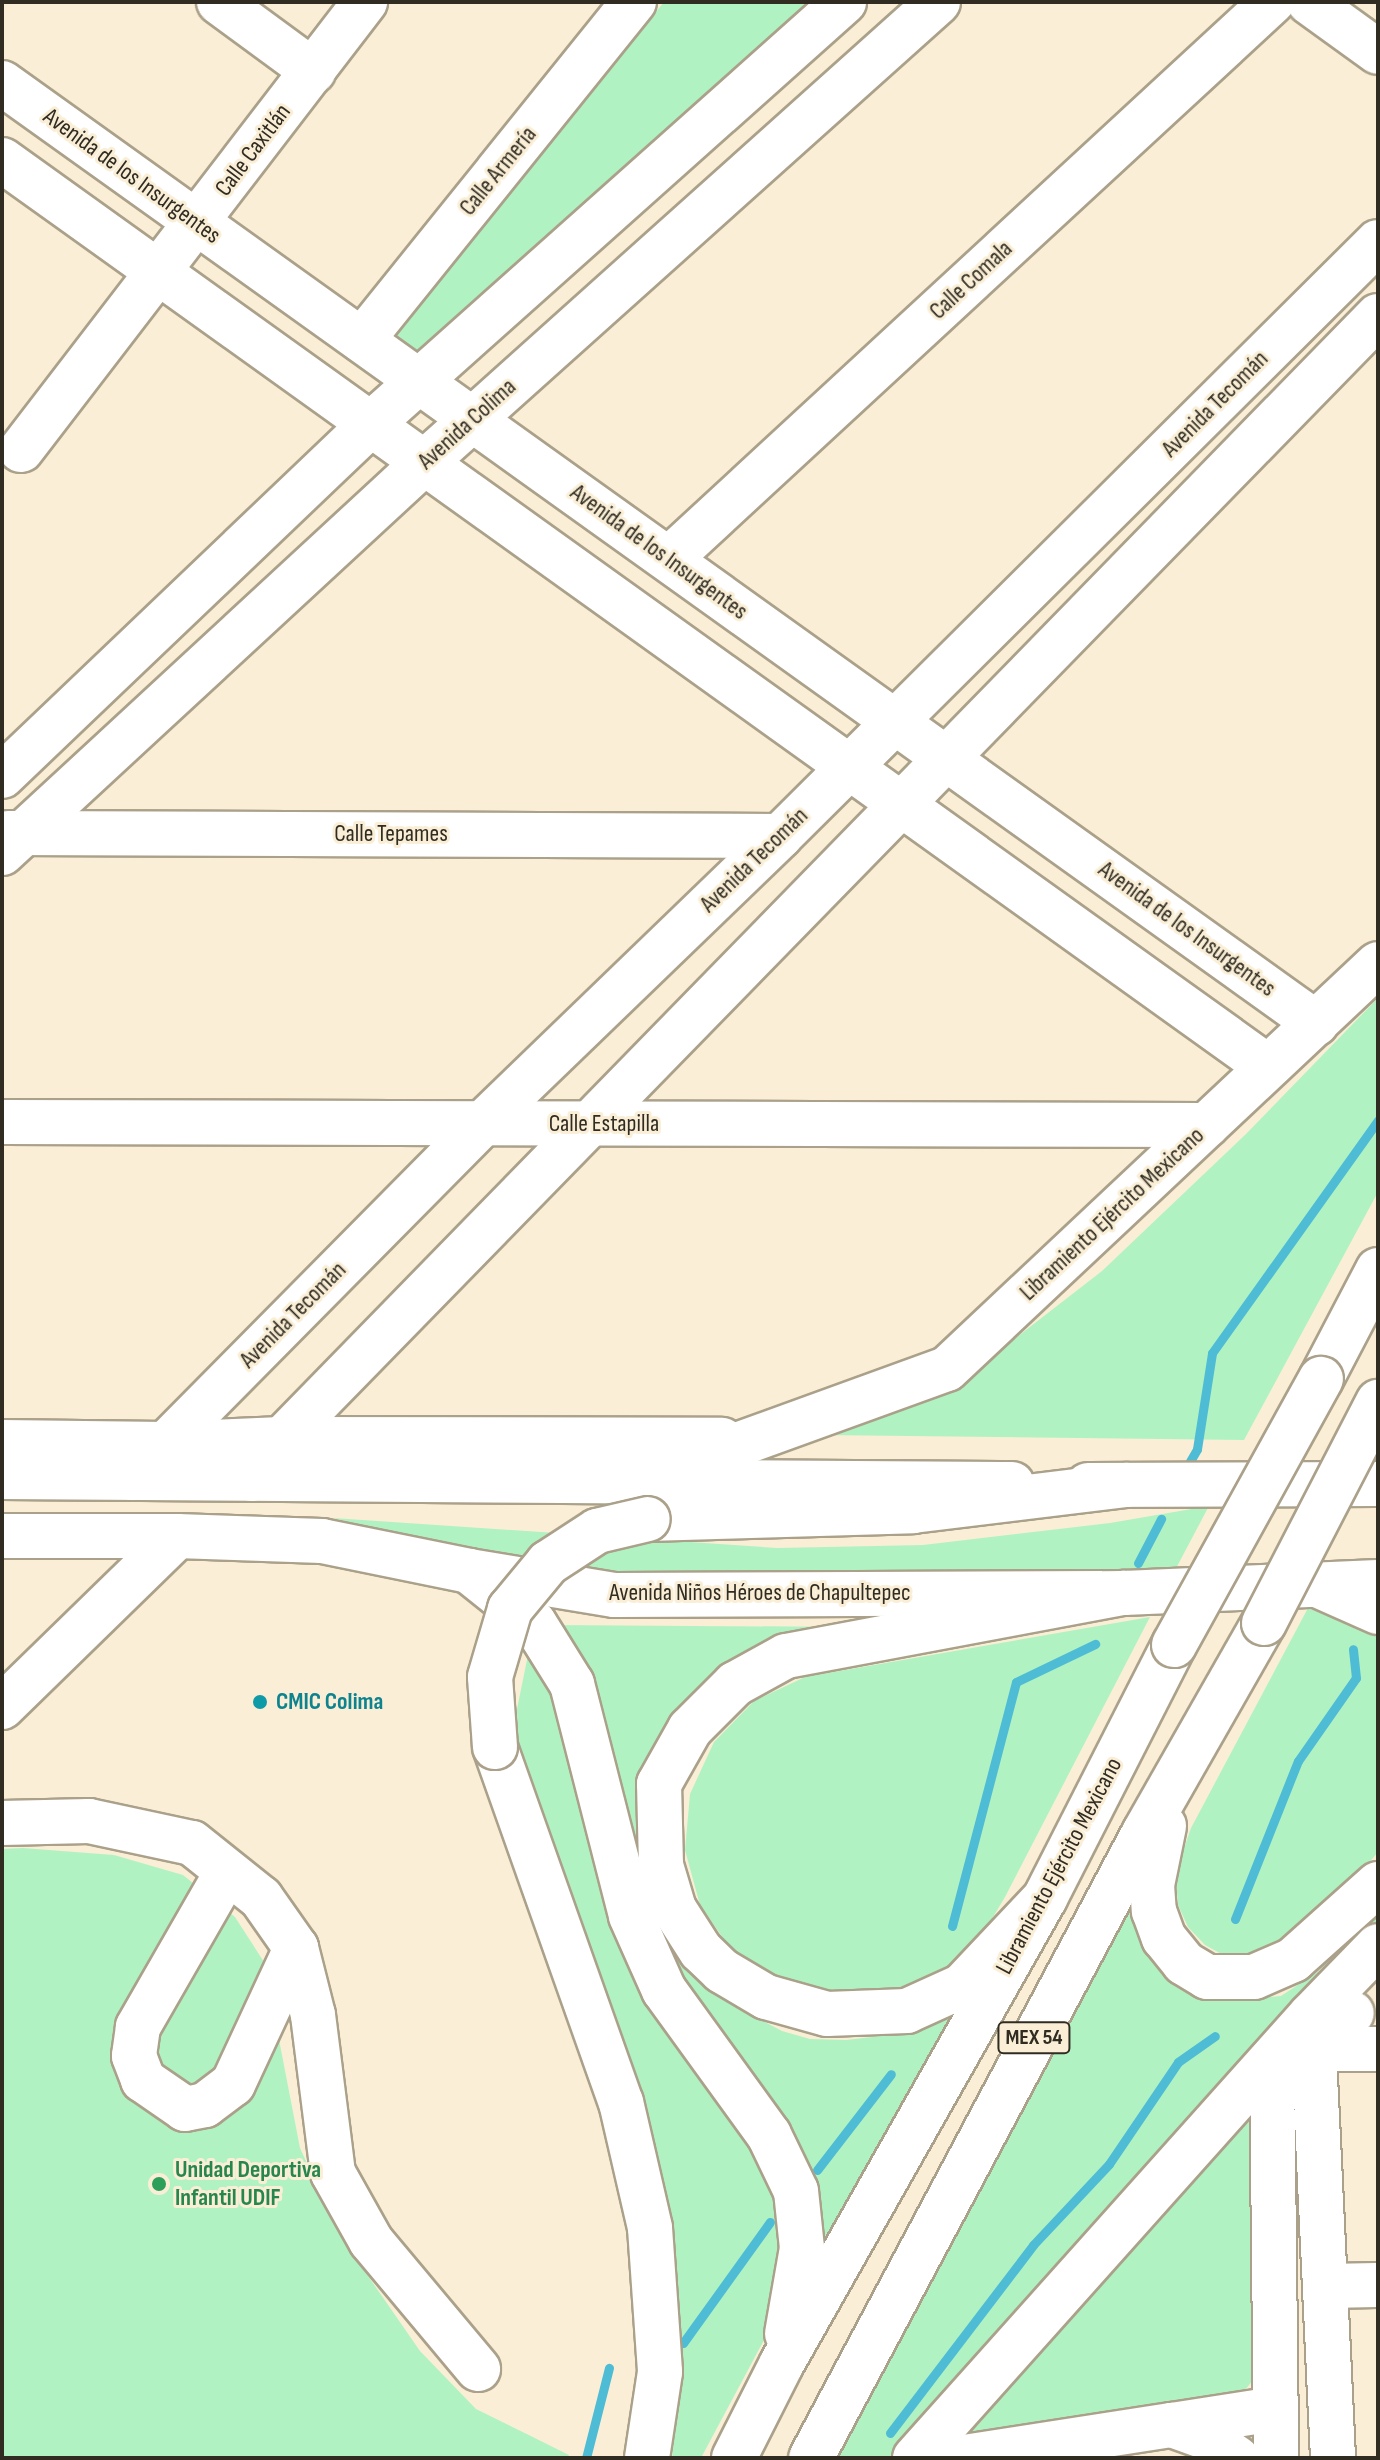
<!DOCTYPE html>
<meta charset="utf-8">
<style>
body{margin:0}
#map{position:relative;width:1380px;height:2460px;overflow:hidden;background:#faefd6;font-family:"Sofia Sans Condensed",sans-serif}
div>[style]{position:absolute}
.green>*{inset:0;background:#b1f2c3}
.stream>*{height:9px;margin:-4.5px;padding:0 4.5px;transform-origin:4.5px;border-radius:4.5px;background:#4fbcd5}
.roads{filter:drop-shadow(2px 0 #aba18a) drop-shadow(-2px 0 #aba18a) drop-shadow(0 2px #aba18a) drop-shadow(0 -2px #aba18a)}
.minor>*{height:44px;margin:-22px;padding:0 22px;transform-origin:22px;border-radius:22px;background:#fff}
.major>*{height:44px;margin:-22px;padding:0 22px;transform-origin:22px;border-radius:22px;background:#fff}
.highway>*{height:44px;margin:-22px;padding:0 22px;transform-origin:22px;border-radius:22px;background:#fff}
.bridges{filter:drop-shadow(2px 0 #aba18a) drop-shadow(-2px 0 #aba18a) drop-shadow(0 2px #aba18a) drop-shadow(0 -2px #aba18a)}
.highway-bridge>*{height:44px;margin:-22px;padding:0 22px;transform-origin:22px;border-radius:22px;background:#fff}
.dots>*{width:22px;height:22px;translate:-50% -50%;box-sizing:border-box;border:4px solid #faefd6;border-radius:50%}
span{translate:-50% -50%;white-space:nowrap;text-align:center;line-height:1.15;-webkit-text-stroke:6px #faefd6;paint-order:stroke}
.shield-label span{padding:2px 6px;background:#faefd6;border:2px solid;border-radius:6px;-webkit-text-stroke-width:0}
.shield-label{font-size:22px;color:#302c22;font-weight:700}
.street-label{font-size:24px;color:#302c22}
.culture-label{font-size:24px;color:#0d838f;font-weight:700}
.left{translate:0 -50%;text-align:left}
.leisure-label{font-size:24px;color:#27864d;font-weight:700}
.frame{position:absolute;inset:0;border:4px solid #302c22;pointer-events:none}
</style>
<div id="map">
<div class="green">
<i style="clip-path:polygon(664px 2px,823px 2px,419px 369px,384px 344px)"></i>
<i style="clip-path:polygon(1378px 998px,1378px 1192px,1244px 1440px,821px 1435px,963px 1379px,1102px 1271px,1246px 1134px)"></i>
<i style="clip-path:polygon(1209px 1506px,1173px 1574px,628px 1578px,498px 1560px,333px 1518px,777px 1548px,923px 1545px,1110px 1523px)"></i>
<i style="clip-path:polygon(1308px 1608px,1378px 1635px,1378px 1852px,1314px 1928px,1275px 1957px,1227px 1957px,1205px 1945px,1188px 1927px,1178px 1905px,1176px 1881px,1181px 1857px,1191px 1828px)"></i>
<i style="clip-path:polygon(1150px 1617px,1005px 1897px,978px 1942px,938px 1976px,890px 1996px,833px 2000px,778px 1984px,732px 1951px,700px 1905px,685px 1850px,690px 1794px,714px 1742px,754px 1701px,805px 1677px)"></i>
<i style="clip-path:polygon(550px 1625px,860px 1627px,810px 1637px,647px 1803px,722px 1996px,750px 2014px,782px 2031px,810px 2039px,846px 2040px,915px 2032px,967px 2006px,822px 2255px,817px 2189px,660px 1952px,617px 1790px,610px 1739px,594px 1681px,571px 1639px)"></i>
<i style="clip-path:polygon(529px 1650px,546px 1667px,614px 1937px,641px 1991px,754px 2136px,786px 2221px,773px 2323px,701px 2458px,672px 2458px,677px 2408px,674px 2338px,518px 1763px,517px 1709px)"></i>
<i style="clip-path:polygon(23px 1848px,114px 1855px,183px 1875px,235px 1917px,264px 1962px,300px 2148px,341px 2237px,420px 2351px,476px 2409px,569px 2455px,567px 2458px,2px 2458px,2px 1849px)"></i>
<i style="clip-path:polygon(1138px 1891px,1250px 1999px,1281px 1996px,1319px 1971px,1378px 1907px,1378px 1933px,894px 2458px,826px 2458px)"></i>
<i style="clip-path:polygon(1237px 2117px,1253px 2123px,1254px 2379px,1245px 2390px,1220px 2403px,971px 2437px,970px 2423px)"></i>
</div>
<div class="stream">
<i style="left:1189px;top:1463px;width:16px;rotate:-60deg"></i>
<i style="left:1197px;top:1449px;width:97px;rotate:-81.1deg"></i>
<i style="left:1212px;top:1353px;width:286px;rotate:-54.5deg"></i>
<i style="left:1138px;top:1563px;width:50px;rotate:-62.4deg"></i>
<i style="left:1235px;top:1919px;width:170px;rotate:-68.3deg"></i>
<i style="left:1298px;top:1761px;width:101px;rotate:-55.1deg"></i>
<i style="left:1356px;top:1678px;width:29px;rotate:-96deg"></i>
<i style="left:952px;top:1926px;width:252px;rotate:-75.3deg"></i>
<i style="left:1016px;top:1682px;width:88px;rotate:-25.7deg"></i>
<i style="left:817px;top:2170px;width:121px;rotate:-52.4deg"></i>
<i style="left:683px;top:2343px;width:149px;rotate:-54.3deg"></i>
<i style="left:890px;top:2433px;width:236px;rotate:-52.7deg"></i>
<i style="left:1033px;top:2245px;width:111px;rotate:-46.8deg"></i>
<i style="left:1109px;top:2164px;width:123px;rotate:-55.9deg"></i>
<i style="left:1178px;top:2062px;width:45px;rotate:-35.1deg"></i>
<i style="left:586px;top:2458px;width:93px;rotate:-75.7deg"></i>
</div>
<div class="roads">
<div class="minor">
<i style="left:219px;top:2px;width:117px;rotate:36.3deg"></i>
<i style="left:1309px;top:2px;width:85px;rotate:35.9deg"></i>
<i style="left:2px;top:83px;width:1616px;rotate:35.58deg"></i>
<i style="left:2px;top:160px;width:1557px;rotate:35.62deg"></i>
<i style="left:362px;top:340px;width:434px;rotate:-51.2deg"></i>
<i style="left:21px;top:450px;width:565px;rotate:-52.48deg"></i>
<i style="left:669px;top:559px;width:821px;rotate:-42.73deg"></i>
<i style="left:2px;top:776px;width:510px;rotate:-43.65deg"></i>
<i style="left:371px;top:424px;width:634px;rotate:-41.74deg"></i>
<i style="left:8px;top:833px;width:772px;rotate:0.22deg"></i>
<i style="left:2px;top:853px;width:576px;rotate:-42.75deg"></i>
<i style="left:425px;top:462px;width:689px;rotate:-41.88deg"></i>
<i style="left:2px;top:1122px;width:1205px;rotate:0.14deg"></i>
<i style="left:2px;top:1442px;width:163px;rotate:0.7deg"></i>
<i style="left:165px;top:1444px;width:117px;rotate:-2.4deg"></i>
<i style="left:282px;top:1439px;width:440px;rotate:0.1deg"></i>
<i style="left:132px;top:1478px;width:499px;rotate:-45.3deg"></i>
<i style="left:483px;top:1123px;width:413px;rotate:-44deg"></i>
<i style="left:780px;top:836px;width:843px;rotate:-44.81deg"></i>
<i style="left:252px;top:1479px;width:50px;rotate:-53.1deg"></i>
<i style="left:282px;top:1439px;width:1569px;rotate:-45.7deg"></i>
<i style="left:640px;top:1480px;width:326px;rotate:-19.9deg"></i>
<i style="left:947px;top:1369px;width:591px;rotate:-43.22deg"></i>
<i style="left:2px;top:1707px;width:245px;rotate:-44.3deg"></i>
<i style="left:2px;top:1823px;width:87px;rotate:-1.3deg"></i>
<i style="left:89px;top:1821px;width:105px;rotate:12.1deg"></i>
<i style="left:192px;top:1843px;width:88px;rotate:38.6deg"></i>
<i style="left:261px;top:1898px;width:61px;rotate:55deg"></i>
<i style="left:296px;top:1948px;width:69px;rotate:75.8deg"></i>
<i style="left:313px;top:2015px;width:159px;rotate:82.8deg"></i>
<i style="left:333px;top:2173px;width:78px;rotate:60.8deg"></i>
<i style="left:371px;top:2241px;width:167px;rotate:50.1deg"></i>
<i style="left:227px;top:1872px;width:179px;rotate:119.9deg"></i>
<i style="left:138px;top:2027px;width:29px;rotate:98deg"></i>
<i style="left:134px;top:2056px;width:26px;rotate:69deg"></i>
<i style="left:143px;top:2080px;width:51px;rotate:34.6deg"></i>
<i style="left:185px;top:2109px;width:20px;rotate:-11deg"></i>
<i style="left:205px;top:2105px;width:35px;rotate:-37deg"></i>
<i style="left:233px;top:2084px;width:150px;rotate:-65.1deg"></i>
<i style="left:1301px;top:2053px;width:14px;rotate:-17deg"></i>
<i style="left:1314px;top:2049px;width:64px"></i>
<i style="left:1272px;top:2061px;width:397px;rotate:89.4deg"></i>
<i style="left:1327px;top:2286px;width:51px;rotate:-1.1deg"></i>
<i style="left:1172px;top:2425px;width:104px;rotate:-8.8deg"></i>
<i style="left:915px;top:2458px;width:594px;rotate:-48.21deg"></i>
<i style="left:1311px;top:2015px;width:96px;rotate:-45.8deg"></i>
<i style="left:958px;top:2458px;width:217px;rotate:-8.8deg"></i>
<i style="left:1172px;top:2425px;width:37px;rotate:20deg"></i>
<i style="left:1207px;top:2438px;width:36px;rotate:34deg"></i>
<i style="left:1333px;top:2458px;width:409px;rotate:-92.7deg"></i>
<i style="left:1314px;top:2049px;width:52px;rotate:-43.5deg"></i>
</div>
<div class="major">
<i style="left:2px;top:1477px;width:1010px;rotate:0.4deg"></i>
<i style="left:1088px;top:1485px;width:290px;rotate:-0.2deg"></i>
<i style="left:2px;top:1536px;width:175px"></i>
<i style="left:177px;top:1536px;width:145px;rotate:2deg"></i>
<i style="left:322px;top:1541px;width:150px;rotate:11.5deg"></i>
<i style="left:469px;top:1571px;width:147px;rotate:9.4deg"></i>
<i style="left:614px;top:1595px;width:510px;rotate:-0.22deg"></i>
<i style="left:1124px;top:1593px;width:254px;rotate:-2.5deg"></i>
</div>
<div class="highway">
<i style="left:1321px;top:1379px;width:123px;rotate:-62.4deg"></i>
<i style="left:648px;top:1519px;width:265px;rotate:-1.7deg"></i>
<i style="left:913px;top:1511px;width:215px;rotate:-7deg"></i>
<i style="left:469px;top:1571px;width:83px;rotate:38.7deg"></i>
<i style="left:534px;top:1623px;width:72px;rotate:58.1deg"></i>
<i style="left:572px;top:1684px;width:239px;rotate:75.7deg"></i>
<i style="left:631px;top:1916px;width:81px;rotate:66deg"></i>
<i style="left:664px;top:1990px;width:179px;rotate:54.1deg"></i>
<i style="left:769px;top:2135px;width:62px;rotate:64.3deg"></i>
<i style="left:796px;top:2191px;width:57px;rotate:84deg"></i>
<i style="left:802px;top:2248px;width:87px;rotate:99.9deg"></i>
<i style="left:1315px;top:1584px;width:69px;rotate:24deg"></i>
<i style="left:495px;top:1747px;width:377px;rotate:70.5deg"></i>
<i style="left:621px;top:2102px;width:129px;rotate:77deg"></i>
<i style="left:650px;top:2228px;width:144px;rotate:86deg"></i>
<i style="left:660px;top:2372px;width:87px;rotate:98.6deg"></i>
<i style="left:1164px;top:1826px;width:60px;rotate:101.5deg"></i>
<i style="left:1152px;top:1885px;width:26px;rotate:86deg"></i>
<i style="left:1154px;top:1911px;width:29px;rotate:70deg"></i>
<i style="left:1164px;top:1938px;width:32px;rotate:51deg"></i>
<i style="left:1184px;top:1963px;width:27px;rotate:31deg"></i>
<i style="left:1207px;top:1977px;width:47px"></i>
<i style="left:1254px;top:1977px;width:43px;rotate:-23.6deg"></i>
<i style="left:1293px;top:1960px;width:114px;rotate:-41.8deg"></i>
<i style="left:1045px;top:1898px;width:121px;rotate:133.3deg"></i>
<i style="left:962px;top:1986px;width:60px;rotate:155.6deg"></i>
<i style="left:907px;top:2011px;width:80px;rotate:177.9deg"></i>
<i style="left:827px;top:2014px;width:63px;rotate:-164.4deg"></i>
<i style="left:766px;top:1997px;width:51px;rotate:-149.4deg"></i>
<i style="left:722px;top:1971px;width:29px;rotate:-136deg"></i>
<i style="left:701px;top:1951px;width:50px;rotate:-122.7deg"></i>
<i style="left:674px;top:1909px;width:46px;rotate:-106.5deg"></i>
<i style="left:661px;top:1865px;width:81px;rotate:-91.4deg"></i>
<i style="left:659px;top:1784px;width:63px;rotate:-60.6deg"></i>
<i style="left:690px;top:1729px;width:64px;rotate:-45deg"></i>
<i style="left:735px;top:1684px;width:58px;rotate:-28.8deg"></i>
<i style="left:786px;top:1656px;width:344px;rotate:-10.6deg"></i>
<i style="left:734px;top:2458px;width:106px;rotate:-63.2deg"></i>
<i style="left:782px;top:2363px;width:534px;rotate:-60.51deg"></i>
<i style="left:1045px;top:1898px;width:284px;rotate:-63deg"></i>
<i style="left:811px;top:2458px;width:708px;rotate:-61.95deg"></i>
<i style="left:1144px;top:1833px;width:242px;rotate:-60.3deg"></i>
</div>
</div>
<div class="bridges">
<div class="highway-bridge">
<i style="left:1264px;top:1623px;width:249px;rotate:-62.7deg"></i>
<i style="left:1174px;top:1645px;width:304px;rotate:-61.1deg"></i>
<i style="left:495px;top:1747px;width:70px;rotate:-94.1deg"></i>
<i style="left:490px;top:1677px;width:71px;rotate:-73.6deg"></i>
<i style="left:510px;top:1609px;width:60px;rotate:-50.4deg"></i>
<i style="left:548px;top:1563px;width:59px;rotate:-33.1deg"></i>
<i style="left:597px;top:1531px;width:52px;rotate:-13.2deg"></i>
</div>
</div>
<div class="dots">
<i style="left:260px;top:1702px;background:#0f9aa8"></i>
<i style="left:159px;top:2184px;background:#2e9e5b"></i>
</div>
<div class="shield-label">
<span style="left:1034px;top:2038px">MEX 54</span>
</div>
<div class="street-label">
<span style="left:253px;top:150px;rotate:-53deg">Calle Caxitlán</span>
<span style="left:498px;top:171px;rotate:-51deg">Calle Armería</span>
<span style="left:132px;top:176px;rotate:36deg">Avenida de los Insurgentes</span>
<span style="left:971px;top:280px;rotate:-43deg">Calle Comala</span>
<span style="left:1215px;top:404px;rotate:-45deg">Avenida Tecomán</span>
<span style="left:467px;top:424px;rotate:-42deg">Avenida Colima</span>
<span style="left:659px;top:552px;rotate:36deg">Avenida de los Insurgentes</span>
<span style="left:391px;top:834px">Calle Tepames</span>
<span style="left:754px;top:860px;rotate:-44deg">Avenida Tecomán</span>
<span style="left:1187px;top:929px;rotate:36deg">Avenida de los Insurgentes</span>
<span style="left:604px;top:1124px">Calle Estapilla</span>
<span style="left:1112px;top:1214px;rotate:-43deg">Libramiento Ejército Mexicano</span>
<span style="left:293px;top:1315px;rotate:-45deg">Avenida Tecomán</span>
<span style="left:760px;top:1593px">Avenida Niños Héroes de Chapultepec</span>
<span style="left:1059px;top:1866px;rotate:-62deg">Libramiento Ejército Mexicano</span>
</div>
<div class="culture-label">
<span class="left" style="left:276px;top:1702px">CMIC Colima</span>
</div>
<div class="leisure-label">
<span class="left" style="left:175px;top:2184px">Unidad Deportiva<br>Infantil UDIF</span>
</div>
<div class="frame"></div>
</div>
